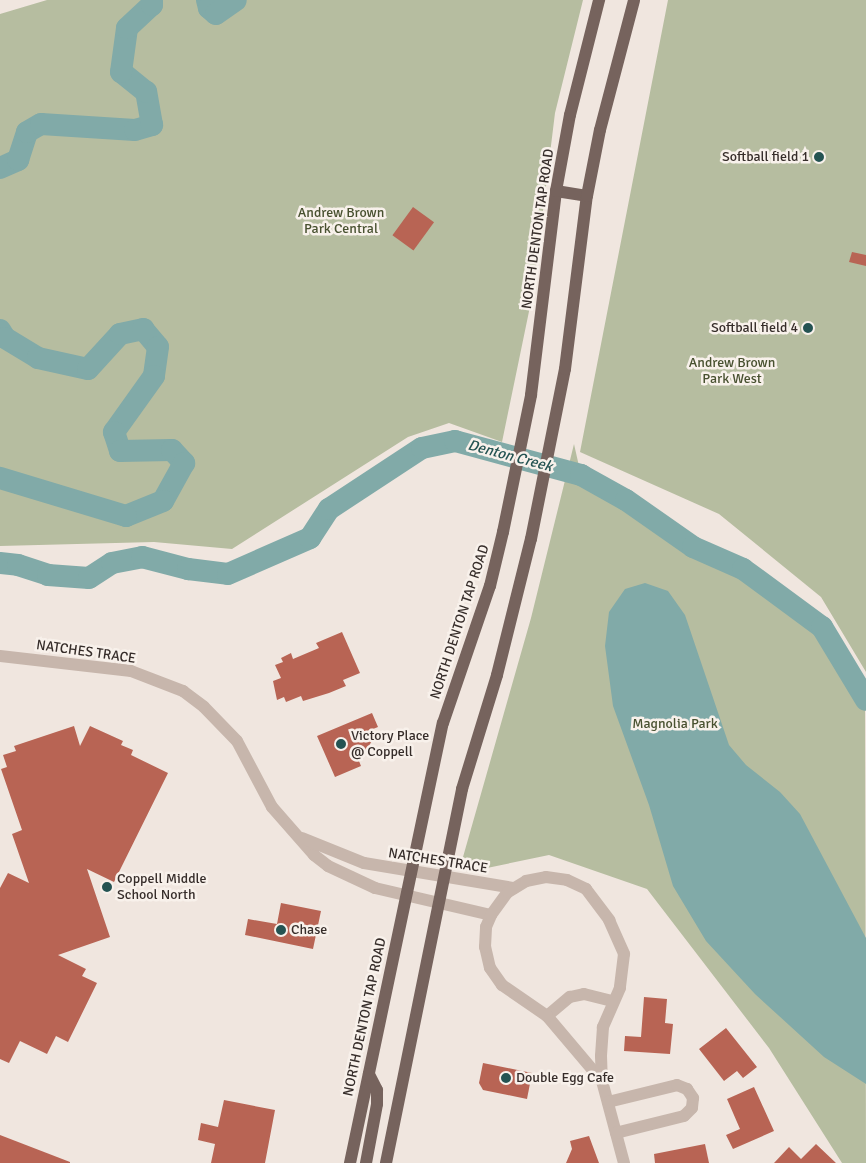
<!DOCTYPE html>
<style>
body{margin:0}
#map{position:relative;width:866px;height:1163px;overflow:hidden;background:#f0e6df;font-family:Signika,sans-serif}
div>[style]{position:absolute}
.green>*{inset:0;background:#b6bda0}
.water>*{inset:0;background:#81aaa8}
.river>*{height:22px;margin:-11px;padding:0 11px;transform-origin:11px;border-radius:11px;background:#81aaa8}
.building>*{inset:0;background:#b86454;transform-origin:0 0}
.minor>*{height:12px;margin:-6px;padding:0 6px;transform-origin:6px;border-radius:6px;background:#c7b6ac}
.major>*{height:12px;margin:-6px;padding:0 6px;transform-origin:6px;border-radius:6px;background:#76635d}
.dots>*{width:14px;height:14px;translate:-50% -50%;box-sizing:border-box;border:2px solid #f8f1eb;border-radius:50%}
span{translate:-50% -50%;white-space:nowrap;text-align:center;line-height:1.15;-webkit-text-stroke:5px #f8f1eb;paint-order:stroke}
.poi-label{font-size:14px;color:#362d2a}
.right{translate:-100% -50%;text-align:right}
.left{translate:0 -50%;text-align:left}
.park-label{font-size:14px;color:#485130}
.street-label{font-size:14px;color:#362d2a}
.water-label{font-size:15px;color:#245352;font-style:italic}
</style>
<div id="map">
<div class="green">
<i style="clip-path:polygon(47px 0,583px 0,555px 113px,533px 292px,502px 442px,449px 423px,408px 437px,232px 549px,154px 542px,0 546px,0 14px)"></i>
<i style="clip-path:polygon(668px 0,866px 0,866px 672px,821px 597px,719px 514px,580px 452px)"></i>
<i style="clip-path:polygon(574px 444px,581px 475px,626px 500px,693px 547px,743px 569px,822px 627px,865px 696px,866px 1163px,842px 1163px,769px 1048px,647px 889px,549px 855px,487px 868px,463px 857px,531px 618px)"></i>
</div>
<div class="water">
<i style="clip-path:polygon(645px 583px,668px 591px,685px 615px,729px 745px,746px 765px,780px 792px,800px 814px,866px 938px,866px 1084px,824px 1057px,755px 994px,706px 941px,673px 886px,649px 805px,613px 706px,605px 646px,609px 612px,625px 589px)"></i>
</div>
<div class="river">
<i style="left:207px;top:0;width:8px;rotate:76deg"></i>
<i style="left:209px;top:8px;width:9px;rotate:41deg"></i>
<i style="left:216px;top:14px;width:24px;rotate:-35deg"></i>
<i style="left:0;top:168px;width:20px;rotate:-24deg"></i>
<i style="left:18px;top:160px;width:29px;rotate:-72deg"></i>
<i style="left:27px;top:132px;width:16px;rotate:-30deg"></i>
<i style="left:41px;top:124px;width:94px;rotate:3.7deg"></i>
<i style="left:135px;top:130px;width:18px;rotate:-16deg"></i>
<i style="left:152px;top:125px;width:34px;rotate:-100deg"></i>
<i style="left:146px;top:92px;width:32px;rotate:-141deg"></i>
<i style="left:121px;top:72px;width:44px;rotate:-82.2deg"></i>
<i style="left:127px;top:28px;width:34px;rotate:-43deg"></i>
<i style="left:152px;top:5px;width:5px;rotate:-90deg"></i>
<i style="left:0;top:330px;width:9px;rotate:58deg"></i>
<i style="left:5px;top:338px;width:39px;rotate:31deg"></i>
<i style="left:38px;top:358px;width:51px;rotate:12.4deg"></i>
<i style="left:88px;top:369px;width:47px;rotate:-47.6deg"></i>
<i style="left:120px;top:334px;width:24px;rotate:-12deg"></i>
<i style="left:143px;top:329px;width:23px;rotate:50deg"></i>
<i style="left:158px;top:347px;width:29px;rotate:98deg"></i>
<i style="left:154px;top:376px;width:69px;rotate:125.5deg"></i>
<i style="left:114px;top:432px;width:20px;rotate:72deg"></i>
<i style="left:120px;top:451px;width:52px;rotate:-1.1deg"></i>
<i style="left:172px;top:450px;width:18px;rotate:47deg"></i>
<i style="left:184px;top:463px;width:43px;rotate:118.9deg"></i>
<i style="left:163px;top:501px;width:40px;rotate:158deg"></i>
<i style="left:126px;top:516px;width:132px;rotate:-163.2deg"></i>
<i style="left:0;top:563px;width:18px;rotate:6deg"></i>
<i style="left:18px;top:565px;width:32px;rotate:18deg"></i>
<i style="left:48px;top:575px;width:41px;rotate:4.2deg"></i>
<i style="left:89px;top:578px;width:27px;rotate:-33deg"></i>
<i style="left:112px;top:563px;width:31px;rotate:-11deg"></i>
<i style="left:142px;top:557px;width:48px;rotate:14.6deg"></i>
<i style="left:188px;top:569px;width:40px;rotate:7.1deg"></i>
<i style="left:228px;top:574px;width:90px;rotate:-23.7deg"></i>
<i style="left:310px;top:538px;width:35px;rotate:-57deg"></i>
<i style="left:329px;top:509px;width:111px;rotate:-33.3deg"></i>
<i style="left:422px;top:448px;width:34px;rotate:-12deg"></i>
<i style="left:455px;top:441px;width:131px;rotate:15.1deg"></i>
<i style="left:581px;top:475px;width:51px;rotate:29.1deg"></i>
<i style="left:626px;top:500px;width:82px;rotate:35deg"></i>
<i style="left:693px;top:547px;width:55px;rotate:23.7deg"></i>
<i style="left:743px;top:569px;width:98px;rotate:36.3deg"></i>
<i style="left:822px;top:627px;width:85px;rotate:58.9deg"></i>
</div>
<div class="building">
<i style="left:413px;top:207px;width:26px;height:35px;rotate:36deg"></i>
<i style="clip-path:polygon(852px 252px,866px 255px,866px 266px,849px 262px)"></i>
<i style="clip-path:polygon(342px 632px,360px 673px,343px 680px,346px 686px,329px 693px,303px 701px,301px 696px,286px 702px,284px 697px,277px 700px,273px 681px,281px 678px,275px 665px,283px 662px,281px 658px,291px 653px,293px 659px,319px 648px,316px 643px)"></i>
<i style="clip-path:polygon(372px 713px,378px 727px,373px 729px,372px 741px,359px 761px,361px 766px,335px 777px,317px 736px)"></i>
<i style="clip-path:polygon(74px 726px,80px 746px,90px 726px,123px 741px,121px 745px,133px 750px,131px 755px,168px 773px,114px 882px,87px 869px,110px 937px,58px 955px,86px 969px,82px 976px,97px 983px,68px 1042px,56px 1036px,47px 1054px,20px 1041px,9px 1063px,0 1059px,0 888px,8px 873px,29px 883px,12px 834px,22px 830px,1px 769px,7px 767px,3px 755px,16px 751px,14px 746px)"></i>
<i style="clip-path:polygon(281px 903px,321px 911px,313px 949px,245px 935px,248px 919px,277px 924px)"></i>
<i style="clip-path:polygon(644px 997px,667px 999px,665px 1023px,673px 1024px,670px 1054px,624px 1051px,625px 1036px,641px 1037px)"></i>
<i style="clip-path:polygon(726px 1028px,757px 1067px,743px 1078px,737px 1071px,724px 1081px,699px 1049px)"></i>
<i style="clip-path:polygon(483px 1063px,532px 1073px,527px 1099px,483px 1090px,479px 1083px)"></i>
<i style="clip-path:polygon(754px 1087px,774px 1131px,733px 1149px,726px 1135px,740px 1129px,727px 1099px)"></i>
<i style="clip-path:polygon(224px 1100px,275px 1110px,265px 1163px,211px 1163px,215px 1144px,198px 1140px,201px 1123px,218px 1127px)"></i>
<i style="clip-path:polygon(0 1135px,70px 1162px,70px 1163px,0 1163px)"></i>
<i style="clip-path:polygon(589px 1136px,599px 1163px,566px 1163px,572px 1149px,570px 1141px)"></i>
<i style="clip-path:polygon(705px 1144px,709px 1163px,655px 1163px,654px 1154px)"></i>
<i style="clip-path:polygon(816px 1144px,836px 1163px,774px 1163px,789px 1147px,801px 1159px)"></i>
</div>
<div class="minor">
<i style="left:0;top:656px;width:132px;rotate:6.5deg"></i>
<i style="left:131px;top:671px;width:56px;rotate:21deg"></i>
<i style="left:183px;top:691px;width:26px;rotate:37deg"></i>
<i style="left:204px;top:707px;width:47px;rotate:45.9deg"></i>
<i style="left:237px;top:741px;width:75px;rotate:62.1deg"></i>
<i style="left:272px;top:807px;width:64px;rotate:48.8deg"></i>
<i style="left:314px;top:855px;width:18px;rotate:38deg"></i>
<i style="left:328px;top:866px;width:52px;rotate:25.1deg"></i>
<i style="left:375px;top:888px;width:119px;rotate:13.1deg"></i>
<i style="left:302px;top:838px;width:67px;rotate:22deg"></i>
<i style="left:364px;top:863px;width:152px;rotate:9.5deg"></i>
<i style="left:547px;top:1016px;width:30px;rotate:-40deg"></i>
<i style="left:570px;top:997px;width:14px;rotate:-12deg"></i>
<i style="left:584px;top:994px;width:30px;rotate:14deg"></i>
<i style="left:602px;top:1081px;width:85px;rotate:-130.2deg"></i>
<i style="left:547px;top:1016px;width:55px;rotate:-145.4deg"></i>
<i style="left:502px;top:985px;width:21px;rotate:-125deg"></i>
<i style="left:490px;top:968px;width:22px;rotate:-103deg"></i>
<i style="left:485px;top:947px;width:20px;rotate:-87deg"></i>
<i style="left:486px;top:927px;width:13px;rotate:-67deg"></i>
<i style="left:491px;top:915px;width:29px;rotate:-54deg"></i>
<i style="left:508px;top:892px;width:21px;rotate:-31deg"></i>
<i style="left:526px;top:881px;width:20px;rotate:-11deg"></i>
<i style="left:546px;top:877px;width:21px;rotate:8deg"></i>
<i style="left:567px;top:880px;width:21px;rotate:25deg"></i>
<i style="left:586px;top:889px;width:39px;rotate:53deg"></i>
<i style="left:609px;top:920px;width:37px;rotate:66deg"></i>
<i style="left:624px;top:954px;width:34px;rotate:97deg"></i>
<i style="left:620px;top:988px;width:43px;rotate:113.6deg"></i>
<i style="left:603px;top:1027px;width:29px;rotate:94deg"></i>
<i style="left:601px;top:1056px;width:25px;rotate:88deg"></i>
<i style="left:602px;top:1081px;width:85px;rotate:75deg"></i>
<i style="left:608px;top:1102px;width:71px;rotate:-13.8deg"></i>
<i style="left:677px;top:1085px;width:11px;rotate:22deg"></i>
<i style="left:687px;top:1089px;width:11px;rotate:56deg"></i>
<i style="left:693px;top:1098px;width:10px;rotate:96deg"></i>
<i style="left:692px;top:1108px;width:11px;rotate:135deg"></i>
<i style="left:684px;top:1116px;width:70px;rotate:166deg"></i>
</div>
<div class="major">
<i style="left:556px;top:191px;width:31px;rotate:9deg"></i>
<i style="left:350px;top:1163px;width:450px;rotate:-78.1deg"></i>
<i style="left:443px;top:723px;width:145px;rotate:-71.1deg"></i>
<i style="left:490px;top:586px;width:56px;rotate:-76.5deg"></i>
<i style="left:503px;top:532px;width:140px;rotate:-78.4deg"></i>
<i style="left:531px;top:395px;width:206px;rotate:-83deg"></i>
<i style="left:556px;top:191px;width:77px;rotate:-79.6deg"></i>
<i style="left:570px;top:115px;width:119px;rotate:-75.8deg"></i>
<i style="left:366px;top:1163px;width:60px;rotate:-79.4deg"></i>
<i style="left:377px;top:1104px;width:14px;rotate:-90deg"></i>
<i style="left:377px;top:1090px;width:18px;rotate:-117deg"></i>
<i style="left:386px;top:1163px;width:382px;rotate:-78.5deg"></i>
<i style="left:462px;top:789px;width:119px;rotate:-72.9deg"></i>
<i style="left:497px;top:675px;width:140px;rotate:-76deg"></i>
<i style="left:531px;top:539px;width:173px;rotate:-78.7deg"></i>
<i style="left:565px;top:369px;width:174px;rotate:-82.8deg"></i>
<i style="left:587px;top:196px;width:67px;rotate:-78.9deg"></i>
<i style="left:600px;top:130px;width:134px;rotate:-75.3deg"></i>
</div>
<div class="dots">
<i style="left:819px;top:157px;background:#245352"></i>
<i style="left:808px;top:328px;background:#245352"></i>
<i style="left:341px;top:744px;background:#245352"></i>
<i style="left:107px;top:887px;background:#245352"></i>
<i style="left:281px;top:930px;background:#245352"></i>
<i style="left:506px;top:1078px;background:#245352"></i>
</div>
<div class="poi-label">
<span class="right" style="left:809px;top:157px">Softball field 1</span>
<span class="right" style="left:798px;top:328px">Softball field 4</span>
<span class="left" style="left:351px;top:744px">Victory Place<br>@ Coppell</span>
<span class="left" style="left:117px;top:887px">Coppell Middle<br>School North</span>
<span class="left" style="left:291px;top:930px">Chase</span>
<span class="left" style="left:516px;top:1078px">Double Egg Cafe</span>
</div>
<div class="park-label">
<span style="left:341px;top:221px">Andrew Brown<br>Park Central</span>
<span style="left:732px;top:371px">Andrew Brown<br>Park West</span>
<span style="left:675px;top:724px">Magnolia Park</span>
</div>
<div class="street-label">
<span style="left:538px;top:229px;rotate:-82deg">NORTH DENTON TAP ROAD</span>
<span style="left:460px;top:622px;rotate:-72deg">NORTH DENTON TAP ROAD</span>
<span style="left:86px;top:652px;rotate:8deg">NATCHES TRACE</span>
<span style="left:438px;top:861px;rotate:9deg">NATCHES TRACE</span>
<span style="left:365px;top:1017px;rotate:-78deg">NORTH DENTON TAP ROAD</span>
</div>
<div class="water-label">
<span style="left:510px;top:456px;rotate:15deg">Denton Creek</span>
</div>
</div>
